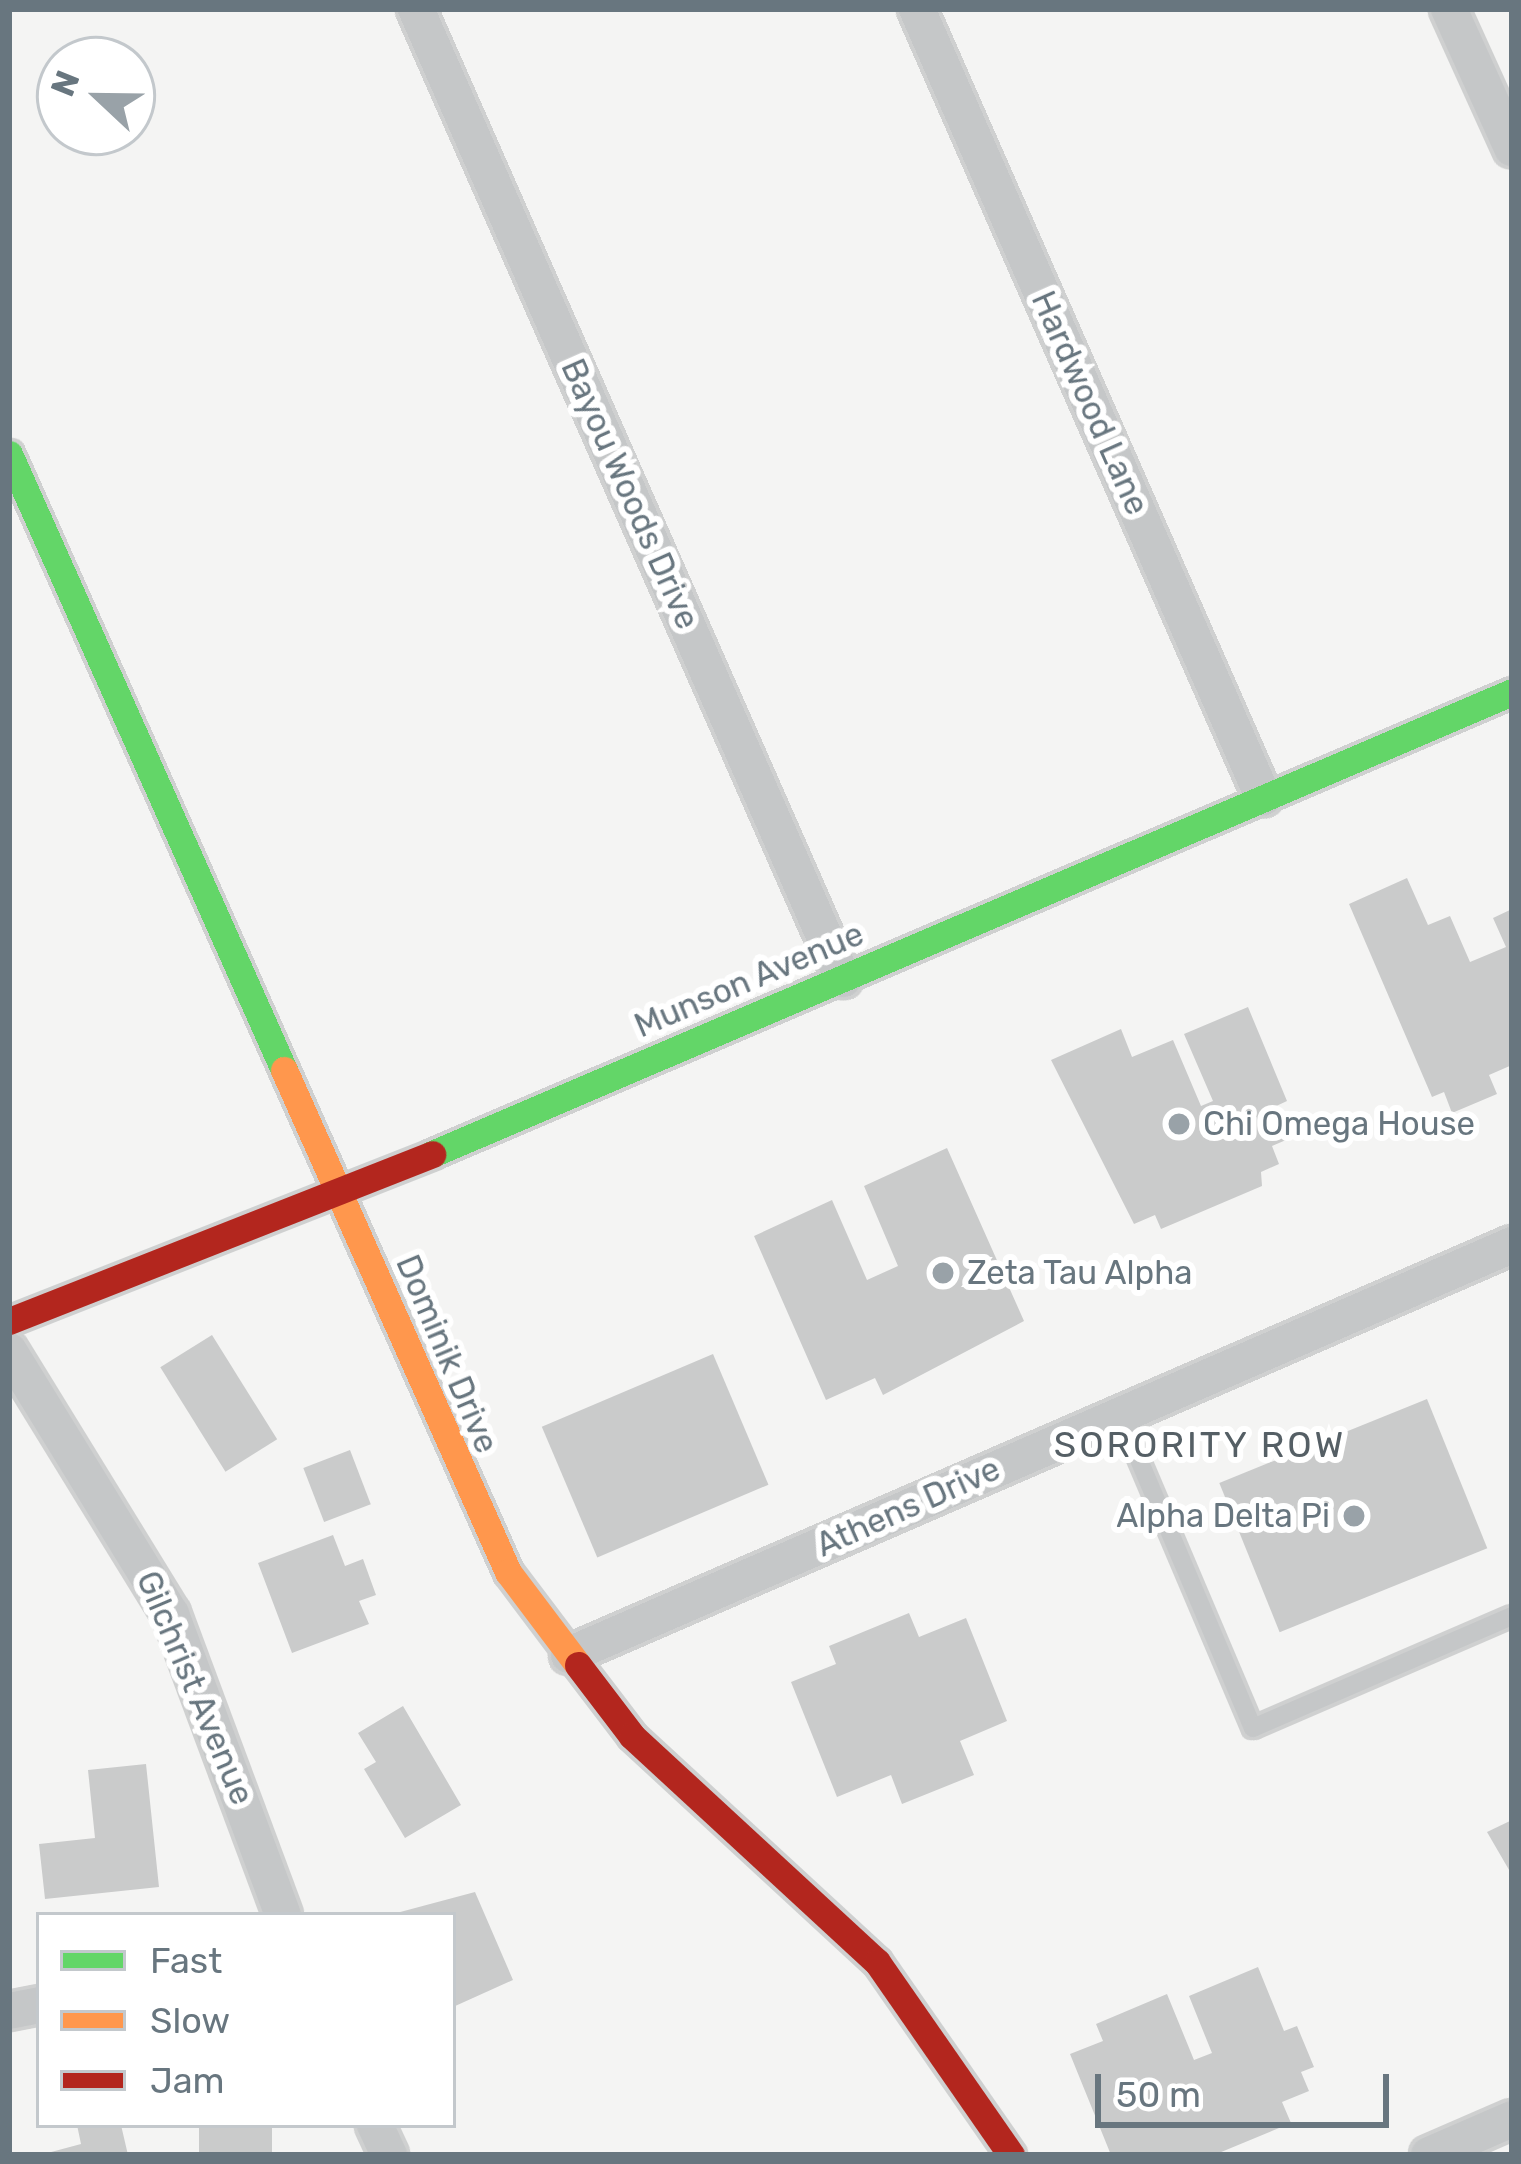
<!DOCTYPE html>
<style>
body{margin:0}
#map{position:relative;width:1521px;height:2164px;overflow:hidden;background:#f4f4f3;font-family:Rubik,sans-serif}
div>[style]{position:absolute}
.building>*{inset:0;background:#cacbcb;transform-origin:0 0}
.roads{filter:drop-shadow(3px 0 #cfd0d0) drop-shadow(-3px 0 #cfd0d0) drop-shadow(0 3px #cfd0d0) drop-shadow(0 -3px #cfd0d0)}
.lane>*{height:18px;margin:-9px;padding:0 9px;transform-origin:9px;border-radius:9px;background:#c5c7c8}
.street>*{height:36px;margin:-18px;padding:0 18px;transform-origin:18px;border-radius:18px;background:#c5c7c8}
.fast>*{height:27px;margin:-13.5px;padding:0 13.5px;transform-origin:13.5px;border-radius:13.5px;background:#63d668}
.slow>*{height:27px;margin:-13.5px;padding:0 13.5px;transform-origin:13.5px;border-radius:13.5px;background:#ff974d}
.jam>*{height:27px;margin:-13.5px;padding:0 13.5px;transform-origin:13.5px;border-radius:13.5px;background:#b3261e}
.dots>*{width:33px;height:33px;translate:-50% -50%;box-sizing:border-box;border:6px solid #fff;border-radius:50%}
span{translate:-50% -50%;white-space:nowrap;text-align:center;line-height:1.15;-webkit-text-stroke:12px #fff;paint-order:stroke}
.street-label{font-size:33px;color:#68767f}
.poi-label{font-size:33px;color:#68767f}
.left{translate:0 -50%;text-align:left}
.right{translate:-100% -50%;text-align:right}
.neighbourhood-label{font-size:36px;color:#555f65;letter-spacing:3px}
.frame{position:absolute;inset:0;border:12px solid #68767f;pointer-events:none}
.legend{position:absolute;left:36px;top:1912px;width:420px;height:216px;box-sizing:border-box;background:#fff;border:3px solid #c3c8cc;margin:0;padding:15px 21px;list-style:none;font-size:36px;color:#68767f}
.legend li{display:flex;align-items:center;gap:24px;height:60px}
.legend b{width:60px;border:3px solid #c3c8cc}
.north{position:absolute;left:36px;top:36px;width:120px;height:120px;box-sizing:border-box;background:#fff;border:3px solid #c3c8cc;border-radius:50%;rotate:292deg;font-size:33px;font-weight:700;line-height:48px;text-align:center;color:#68767f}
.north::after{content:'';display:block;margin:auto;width:42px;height:54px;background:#99a2a8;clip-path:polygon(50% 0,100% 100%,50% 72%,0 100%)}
.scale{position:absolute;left:1095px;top:2074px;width:294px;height:54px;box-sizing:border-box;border:6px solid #68767f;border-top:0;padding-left:15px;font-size:36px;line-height:42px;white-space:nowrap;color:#68767f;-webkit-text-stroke:9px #fff;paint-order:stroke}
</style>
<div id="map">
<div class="building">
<i style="clip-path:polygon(1407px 878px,1428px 925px,1450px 916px,1470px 962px,1506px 947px,1493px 918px,1512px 909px,1512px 1065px,1489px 1075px,1497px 1094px,1452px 1113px,1444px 1092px,1432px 1097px,1349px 904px)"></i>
<i style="clip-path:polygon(1248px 1007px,1287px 1101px,1272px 1108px,1286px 1140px,1272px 1146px,1279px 1164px,1261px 1172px,1262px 1186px,1161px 1229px,1155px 1215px,1134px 1224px,1051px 1060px,1121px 1029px,1132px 1057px,1173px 1040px,1201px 1106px,1213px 1101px,1184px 1034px)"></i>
<i style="clip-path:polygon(947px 1148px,1024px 1321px,883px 1395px,875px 1378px,826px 1400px,754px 1236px,832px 1200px,867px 1280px,898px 1266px,864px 1186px)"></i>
<i style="left:212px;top:1335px;width:123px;height:61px;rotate:58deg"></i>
<i style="left:713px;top:1354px;width:142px;height:186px;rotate:67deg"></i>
<i style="left:1427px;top:1399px;width:161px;height:224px;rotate:68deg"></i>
<i style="left:350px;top:1450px;width:58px;height:50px;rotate:69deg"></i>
<i style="clip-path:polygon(333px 1535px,345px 1566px,363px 1559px,376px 1595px,359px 1601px,369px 1624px,292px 1653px,258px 1563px)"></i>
<i style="clip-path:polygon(909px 1613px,919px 1637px,966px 1618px,1007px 1721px,960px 1741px,974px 1775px,902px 1804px,891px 1775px,837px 1797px,791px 1682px,836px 1664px,829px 1646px)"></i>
<i style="clip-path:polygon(403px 1706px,461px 1805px,405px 1838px,364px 1769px,376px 1762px,358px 1733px)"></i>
<i style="clip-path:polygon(146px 1764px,159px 1887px,45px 1899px,39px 1844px,95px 1838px,88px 1770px)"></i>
<i style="clip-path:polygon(1512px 1820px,1512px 1875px,1487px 1832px)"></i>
<i style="clip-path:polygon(475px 1892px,513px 1980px,453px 2007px,453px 1915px,389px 1915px)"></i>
<i style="clip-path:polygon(1258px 1967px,1284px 2031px,1297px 2026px,1314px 2067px,1301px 2072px,1309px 2091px,1282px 2102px,1291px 2123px,1214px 2155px,1111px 2155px,1070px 2054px,1103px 2041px,1096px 2024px,1167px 1994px,1194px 2060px,1212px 2053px,1189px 1996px)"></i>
<i style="clip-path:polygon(77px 2125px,121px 2125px,128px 2155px,40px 2155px,81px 2144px)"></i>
<i style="left:199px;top:2125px;width:73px;height:30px"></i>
</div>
<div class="roads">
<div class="lane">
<i style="left:1120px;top:1415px;width:340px;rotate:67deg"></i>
<i style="left:1253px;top:1728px;width:282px;rotate:-23.4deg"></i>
</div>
<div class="street">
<i style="left:416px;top:9px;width:1060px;rotate:66.24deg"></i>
<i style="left:917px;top:9px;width:861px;rotate:66.29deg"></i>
<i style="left:1449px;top:9px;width:153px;rotate:65.6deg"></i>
<i style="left:9px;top:1351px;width:309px;rotate:58.4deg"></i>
<i style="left:171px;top:1614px;width:321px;rotate:69.6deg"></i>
<i style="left:569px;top:1655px;width:1028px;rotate:-23.5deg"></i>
<i style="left:9px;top:2011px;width:31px;rotate:-11deg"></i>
<i style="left:375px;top:2125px;width:33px;rotate:65deg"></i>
<i style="left:1429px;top:2155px;width:90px;rotate:-23.4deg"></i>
</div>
<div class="fast">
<i style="left:9px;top:454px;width:675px;rotate:65.94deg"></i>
<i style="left:432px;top:1154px;width:1175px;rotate:-23.16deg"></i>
</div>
<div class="slow">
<i style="left:284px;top:1070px;width:550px;rotate:65.95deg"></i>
<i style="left:508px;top:1572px;width:116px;rotate:53deg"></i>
</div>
<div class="jam">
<i style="left:9px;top:1321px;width:455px;rotate:-21.5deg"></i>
<i style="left:578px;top:1665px;width:89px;rotate:52.7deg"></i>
<i style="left:632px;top:1736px;width:333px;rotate:42.7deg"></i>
<i style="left:877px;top:1962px;width:235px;rotate:55.2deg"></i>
</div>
</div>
<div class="dots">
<i style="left:1179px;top:1124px;background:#99a2a8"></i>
<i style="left:943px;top:1273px;background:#99a2a8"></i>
<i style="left:1354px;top:1516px;background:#99a2a8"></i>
</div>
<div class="street-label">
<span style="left:1090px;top:403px;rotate:66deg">Hardwood Lane</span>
<span style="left:630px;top:494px;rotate:66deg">Bayou Woods Drive</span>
<span style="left:749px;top:980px;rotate:-23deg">Munson Avenue</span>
<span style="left:447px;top:1354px;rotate:67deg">Dominik Drive</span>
<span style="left:908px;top:1507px;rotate:-24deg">Athens Drive</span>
<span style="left:195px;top:1688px;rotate:67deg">Gilchrist Avenue</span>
</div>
<div class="poi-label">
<span class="left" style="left:1203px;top:1124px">Chi Omega House</span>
<span class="left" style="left:967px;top:1273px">Zeta Tau Alpha</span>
<span class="right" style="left:1330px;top:1516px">Alpha Delta Pi</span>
</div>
<div class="neighbourhood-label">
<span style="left:1200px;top:1445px">SORORITY ROW</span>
</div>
<div class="frame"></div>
<ul class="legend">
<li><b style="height:15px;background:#63d668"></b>Fast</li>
<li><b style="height:15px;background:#ff974d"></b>Slow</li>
<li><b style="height:15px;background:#b3261e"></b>Jam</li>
</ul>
<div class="north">N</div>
<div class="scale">50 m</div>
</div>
